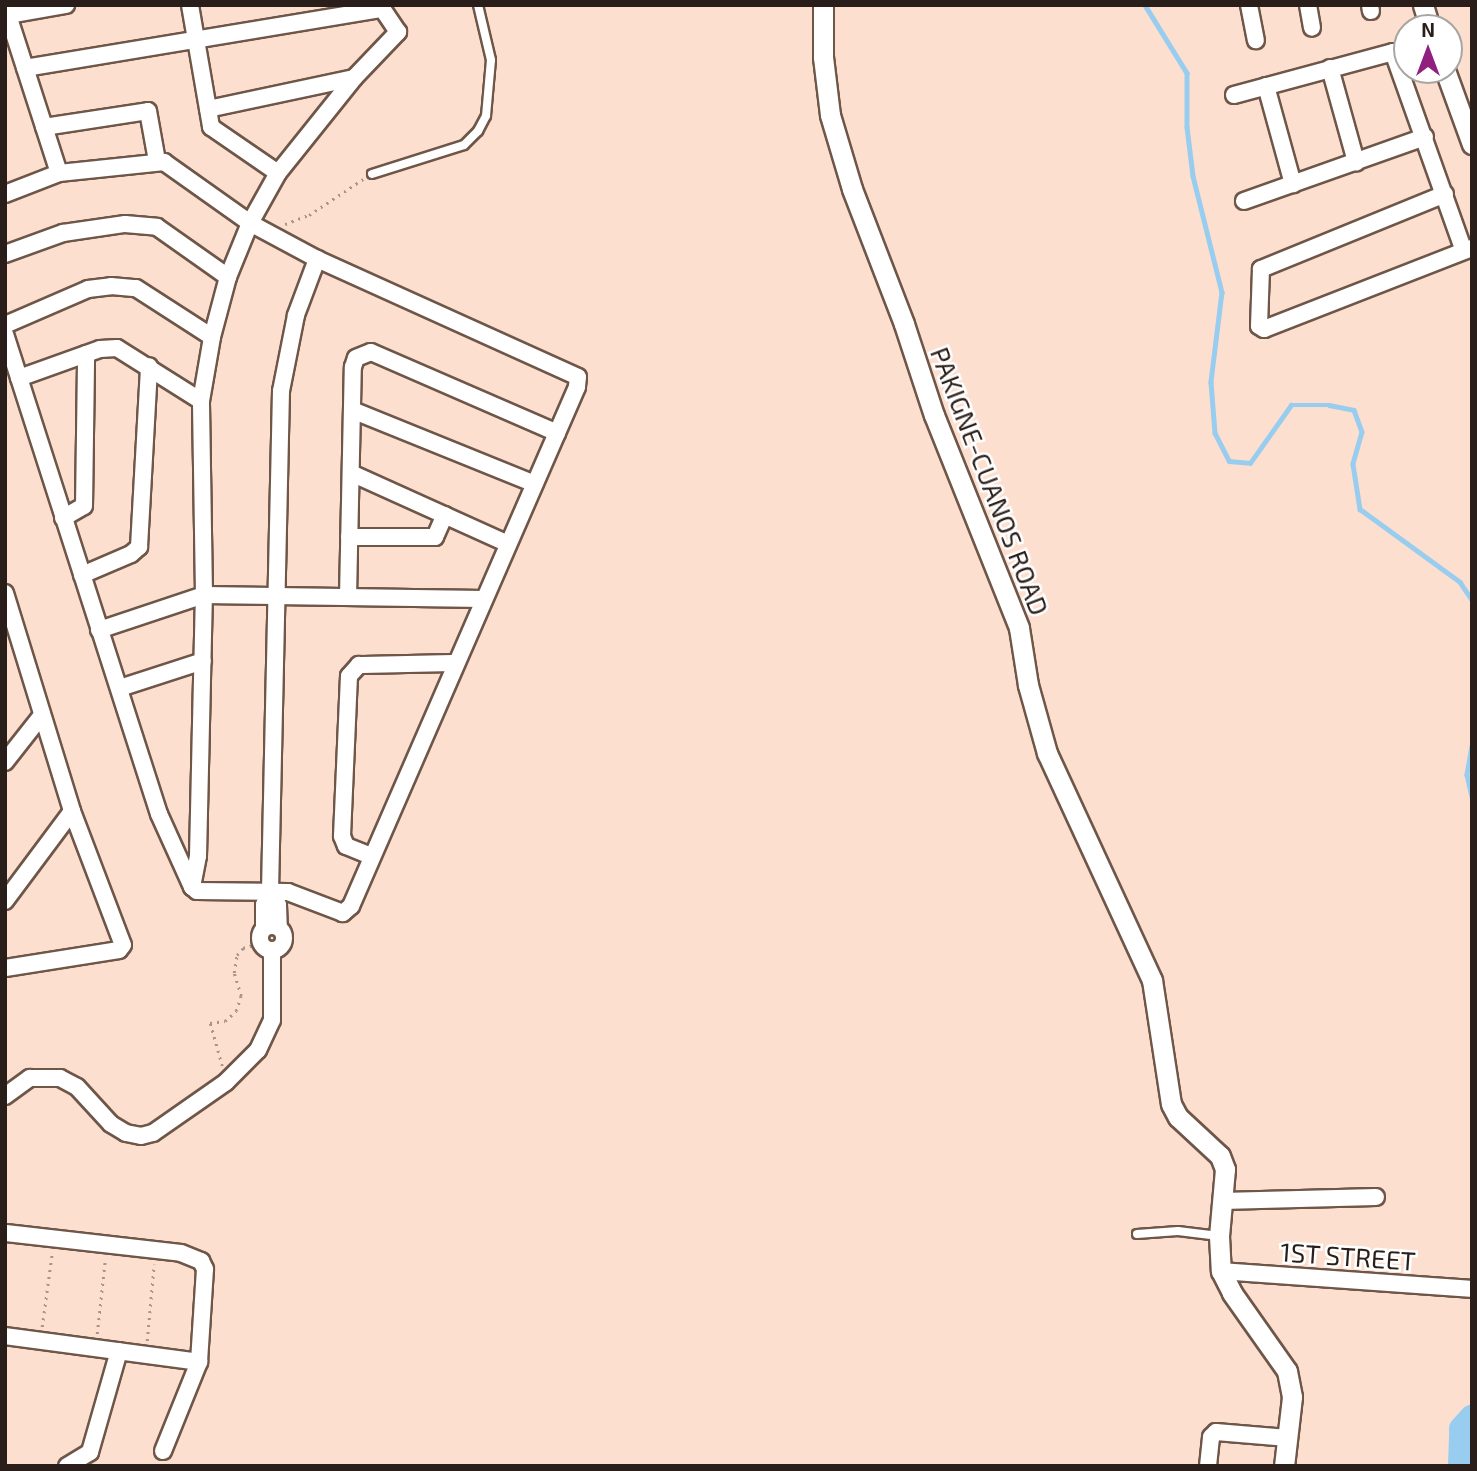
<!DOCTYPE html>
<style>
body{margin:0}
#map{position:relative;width:1477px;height:1471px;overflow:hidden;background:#fcdfcf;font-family:"Exo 2",sans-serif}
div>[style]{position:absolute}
.stream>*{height:4.5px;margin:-2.25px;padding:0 2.25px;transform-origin:2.25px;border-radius:2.25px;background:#99cdef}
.river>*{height:26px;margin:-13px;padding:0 13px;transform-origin:13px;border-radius:13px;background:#99cdef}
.path>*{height:2.5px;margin-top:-1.25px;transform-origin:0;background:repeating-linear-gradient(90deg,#aa9488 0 2px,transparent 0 7px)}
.roads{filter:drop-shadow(2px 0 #6e5648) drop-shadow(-2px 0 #6e5648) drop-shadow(0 2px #6e5648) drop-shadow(0 -2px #6e5648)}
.service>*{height:8px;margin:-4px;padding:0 4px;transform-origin:4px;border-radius:4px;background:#fff}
.minor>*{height:16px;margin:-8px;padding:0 8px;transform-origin:8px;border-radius:8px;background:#fff}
.minor>.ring{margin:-8px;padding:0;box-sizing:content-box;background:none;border:16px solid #fff;border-radius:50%}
.tertiary>*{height:19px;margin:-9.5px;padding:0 9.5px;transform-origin:9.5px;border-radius:9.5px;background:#fff}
span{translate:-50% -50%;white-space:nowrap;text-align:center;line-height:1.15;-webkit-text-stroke:5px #fff;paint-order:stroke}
.street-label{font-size:26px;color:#291e19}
.frame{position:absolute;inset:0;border:7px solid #291e19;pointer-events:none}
.north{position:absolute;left:1393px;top:14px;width:70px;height:70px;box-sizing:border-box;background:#fff;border:2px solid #a9a5a3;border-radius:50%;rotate:0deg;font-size:19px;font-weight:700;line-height:28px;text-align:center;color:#291e19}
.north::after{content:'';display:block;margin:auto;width:24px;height:32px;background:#911f7e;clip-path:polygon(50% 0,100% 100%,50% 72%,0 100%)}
</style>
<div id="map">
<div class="stream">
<i style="left:1145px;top:5px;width:80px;rotate:58.3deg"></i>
<i style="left:1187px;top:73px;width:54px;rotate:90deg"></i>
<i style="left:1187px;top:127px;width:49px;rotate:83deg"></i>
<i style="left:1193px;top:176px;width:120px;rotate:76deg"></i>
<i style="left:1222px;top:292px;width:91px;rotate:97deg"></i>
<i style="left:1211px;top:382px;width:51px;rotate:85.5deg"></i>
<i style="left:1215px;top:433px;width:31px;rotate:63deg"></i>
<i style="left:1229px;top:461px;width:21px;rotate:5deg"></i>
<i style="left:1250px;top:463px;width:71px;rotate:-54.7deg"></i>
<i style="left:1291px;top:405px;width:38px"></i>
<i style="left:1329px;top:405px;width:25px;rotate:11deg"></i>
<i style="left:1354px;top:410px;width:23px;rotate:70deg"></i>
<i style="left:1362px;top:432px;width:33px;rotate:106deg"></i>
<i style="left:1353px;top:464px;width:46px;rotate:81.2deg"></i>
<i style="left:1360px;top:509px;width:124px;rotate:36.1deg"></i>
<i style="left:1460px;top:582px;width:22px;rotate:56deg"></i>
<i style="left:1472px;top:746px;width:29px;rotate:100deg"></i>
<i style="left:1467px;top:775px;width:23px;rotate:77deg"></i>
</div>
<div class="river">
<i style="left:1461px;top:1466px;width:37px;rotate:-88deg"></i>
<i style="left:1462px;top:1429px;width:15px;rotate:-48deg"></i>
</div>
<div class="path">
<i style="left:285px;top:224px;width:26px;rotate:-21deg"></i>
<i style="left:309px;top:215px;width:65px;rotate:-33.7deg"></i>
<i style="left:222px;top:1066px;width:45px;rotate:-105.6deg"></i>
<i style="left:210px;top:1023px;width:15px;rotate:-8deg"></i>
<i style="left:225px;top:1021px;width:15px;rotate:-42deg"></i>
<i style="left:236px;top:1011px;width:16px;rotate:-72deg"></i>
<i style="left:241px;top:996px;width:24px;rotate:-107deg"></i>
<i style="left:234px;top:973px;width:18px;rotate:-81deg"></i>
<i style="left:237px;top:955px;width:9px;rotate:-49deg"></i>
<i style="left:243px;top:948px;width:18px;rotate:-16deg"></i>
<i style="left:42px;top:1327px;width:75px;rotate:-82.3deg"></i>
<i style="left:97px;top:1334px;width:74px;rotate:-83.8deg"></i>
<i style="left:147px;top:1341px;width:77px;rotate:-84.8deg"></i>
</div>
<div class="roads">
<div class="service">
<i style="left:372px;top:174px;width:96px;rotate:-17.5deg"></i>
<i style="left:464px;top:145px;width:20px;rotate:-45deg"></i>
<i style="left:478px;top:131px;width:17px;rotate:-62deg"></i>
<i style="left:486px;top:116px;width:56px;rotate:-84.9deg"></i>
<i style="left:491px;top:60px;width:57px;rotate:-103.3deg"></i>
<i style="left:1137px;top:1234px;width:41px;rotate:-4.2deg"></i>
<i style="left:1178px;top:1231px;width:41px;rotate:7deg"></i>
</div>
<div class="minor">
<i style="left:190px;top:5px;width:124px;rotate:80.2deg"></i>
<i style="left:211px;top:127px;width:81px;rotate:34.5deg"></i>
<i style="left:1249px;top:5px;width:36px;rotate:79deg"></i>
<i style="left:1308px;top:5px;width:23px;rotate:80deg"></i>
<i style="left:1370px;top:5px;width:6px;rotate:81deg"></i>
<i style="left:25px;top:68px;width:363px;rotate:-9.4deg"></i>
<i style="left:1330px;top:68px;width:98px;rotate:74.5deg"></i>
<i style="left:1266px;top:86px;width:102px;rotate:74.6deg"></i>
<i style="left:1234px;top:95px;width:165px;rotate:-15.1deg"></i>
<i style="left:1393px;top:52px;width:211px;rotate:70.4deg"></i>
<i style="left:208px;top:109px;width:149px;rotate:-12deg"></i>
<i style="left:44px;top:127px;width:105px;rotate:-8.7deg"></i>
<i style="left:148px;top:111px;width:51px;rotate:79.8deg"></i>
<i style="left:59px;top:173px;width:166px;rotate:-107.9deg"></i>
<i style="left:8px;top:15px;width:59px;rotate:-9.8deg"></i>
<i style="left:5px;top:194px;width:58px;rotate:-21.3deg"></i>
<i style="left:59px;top:173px;width:106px;rotate:-6deg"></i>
<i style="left:164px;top:162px;width:105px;rotate:35.3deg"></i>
<i style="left:250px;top:223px;width:76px;rotate:28.2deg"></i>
<i style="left:317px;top:259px;width:286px;rotate:24.3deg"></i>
<i style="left:578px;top:377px;width:10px;rotate:96deg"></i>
<i style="left:577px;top:387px;width:566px;rotate:113.53deg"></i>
<i style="left:351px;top:906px;width:11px;rotate:139deg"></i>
<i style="left:343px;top:913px;width:59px;rotate:-159.1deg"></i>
<i style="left:288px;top:892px;width:91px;rotate:-179.4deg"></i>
<i style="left:197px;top:891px;width:6px;rotate:-141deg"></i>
<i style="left:192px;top:887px;width:80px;rotate:-114.3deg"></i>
<i style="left:159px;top:814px;width:504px;rotate:-107.79deg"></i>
<i style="left:1445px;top:194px;width:199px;rotate:157.8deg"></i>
<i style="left:1261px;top:269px;width:57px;rotate:92deg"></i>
<i style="left:1259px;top:326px;width:6px;rotate:31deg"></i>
<i style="left:1264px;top:329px;width:223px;rotate:-21.3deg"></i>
<i style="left:1244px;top:201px;width:192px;rotate:-19.5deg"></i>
<i style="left:5px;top:254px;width:62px;rotate:-19.9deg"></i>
<i style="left:63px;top:233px;width:63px;rotate:-8.3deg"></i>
<i style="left:125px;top:224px;width:32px;rotate:5deg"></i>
<i style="left:157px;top:227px;width:87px;rotate:35.2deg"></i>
<i style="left:5px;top:325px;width:90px;rotate:-23.4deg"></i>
<i style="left:88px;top:289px;width:23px;rotate:-7deg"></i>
<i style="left:111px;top:286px;width:25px;rotate:5deg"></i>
<i style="left:136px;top:288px;width:90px;rotate:32.8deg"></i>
<i style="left:19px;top:378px;width:86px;rotate:-19.7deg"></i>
<i style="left:100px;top:349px;width:17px;rotate:-3deg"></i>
<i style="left:117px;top:348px;width:99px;rotate:32.2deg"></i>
<i style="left:352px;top:410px;width:197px;rotate:22deg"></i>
<i style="left:351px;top:473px;width:172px;rotate:24.3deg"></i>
<i style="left:63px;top:518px;width:24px;rotate:-30deg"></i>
<i style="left:84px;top:506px;width:152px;rotate:-89.2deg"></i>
<i style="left:349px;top:537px;width:86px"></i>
<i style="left:435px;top:537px;width:24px;rotate:-66deg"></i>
<i style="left:82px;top:575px;width:53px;rotate:-23.2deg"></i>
<i style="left:131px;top:554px;width:11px;rotate:-41deg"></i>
<i style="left:139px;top:547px;width:181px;rotate:-86.8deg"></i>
<i style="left:5px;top:593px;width:228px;rotate:72.9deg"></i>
<i style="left:72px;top:811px;width:143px;rotate:69.2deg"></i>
<i style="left:123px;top:945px;width:6px;rotate:129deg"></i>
<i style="left:119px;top:950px;width:115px;rotate:171deg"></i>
<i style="left:348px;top:597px;width:230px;rotate:-88.8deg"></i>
<i style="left:353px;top:367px;width:9px;rotate:-72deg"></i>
<i style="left:356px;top:358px;width:16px;rotate:-22deg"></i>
<i style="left:371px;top:352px;width:203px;rotate:23.5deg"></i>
<i style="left:99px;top:630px;width:111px;rotate:-18.4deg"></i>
<i style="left:204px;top:595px;width:280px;rotate:0.8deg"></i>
<i style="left:120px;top:688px;width:87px;rotate:-18deg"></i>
<i style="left:5px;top:762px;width:60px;rotate:-51.8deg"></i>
<i style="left:371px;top:856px;width:27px;rotate:-158deg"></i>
<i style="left:346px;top:846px;width:11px;rotate:-112deg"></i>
<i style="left:342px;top:836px;width:160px;rotate:-87.5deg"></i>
<i style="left:349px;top:676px;width:15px;rotate:-48deg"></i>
<i style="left:359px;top:665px;width:97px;rotate:-1.2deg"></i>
<i style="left:192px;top:887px;width:32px;rotate:-79deg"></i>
<i style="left:198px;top:856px;width:261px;rotate:-88.7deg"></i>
<i style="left:204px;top:595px;width:194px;rotate:-90.9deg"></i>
<i style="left:201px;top:401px;width:65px;rotate:-80.2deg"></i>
<i style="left:212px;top:337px;width:62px;rotate:-75.1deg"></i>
<i style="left:228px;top:277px;width:58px;rotate:-67.8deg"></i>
<i style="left:250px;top:223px;width:57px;rotate:-60.8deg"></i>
<i style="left:278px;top:173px;width:122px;rotate:-51.3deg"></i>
<i style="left:354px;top:78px;width:64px;rotate:-46.3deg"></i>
<i style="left:398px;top:32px;width:32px;rotate:-124deg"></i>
<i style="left:270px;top:891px;width:500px;rotate:-88.74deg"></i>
<i style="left:281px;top:391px;width:77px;rotate:-78.8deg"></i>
<i style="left:296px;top:315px;width:60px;rotate:-69.4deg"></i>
<i style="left:5px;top:901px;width:112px;rotate:-53.3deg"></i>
<i class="ring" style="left:260px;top:926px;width:8px;height:8px"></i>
<i style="left:264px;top:928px;width:23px;rotate:-90deg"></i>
<i style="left:264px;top:905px;width:15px;rotate:-67deg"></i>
<i style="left:270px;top:891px;width:16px;rotate:60deg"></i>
<i style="left:278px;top:905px;width:23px;rotate:88deg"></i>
<i style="left:5px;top:1096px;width:31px;rotate:-36deg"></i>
<i style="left:30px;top:1078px;width:30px"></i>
<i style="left:60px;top:1078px;width:19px;rotate:28deg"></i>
<i style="left:77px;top:1087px;width:50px;rotate:47.4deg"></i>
<i style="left:111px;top:1124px;width:17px;rotate:31deg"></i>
<i style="left:126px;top:1133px;width:15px;rotate:11deg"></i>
<i style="left:141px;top:1136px;width:12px;rotate:-14deg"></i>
<i style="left:153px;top:1133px;width:89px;rotate:-34.9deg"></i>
<i style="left:226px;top:1082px;width:45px;rotate:-45deg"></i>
<i style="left:258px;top:1050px;width:33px;rotate:-65deg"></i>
<i style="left:272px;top:1020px;width:70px;rotate:-90deg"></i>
<i style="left:1222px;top:1201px;width:154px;rotate:-1.5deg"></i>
<i style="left:6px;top:1233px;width:176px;rotate:6.5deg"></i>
<i style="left:181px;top:1253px;width:22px;rotate:22deg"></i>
<i style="left:201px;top:1261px;width:9px;rotate:63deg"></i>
<i style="left:205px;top:1269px;width:93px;rotate:93.7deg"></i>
<i style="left:199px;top:1362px;width:96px;rotate:112deg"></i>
<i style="left:1221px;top:1271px;width:252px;rotate:4.1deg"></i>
<i style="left:5px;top:1336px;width:196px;rotate:7.6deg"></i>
<i style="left:67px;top:1466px;width:27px;rotate:-31deg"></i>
<i style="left:90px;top:1452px;width:105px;rotate:-74deg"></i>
<i style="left:1208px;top:1466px;width:29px;rotate:-84deg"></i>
<i style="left:1211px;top:1437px;width:7px;rotate:-45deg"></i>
<i style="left:1216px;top:1432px;width:72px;rotate:4.8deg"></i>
</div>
<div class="tertiary">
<i style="left:823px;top:5px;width:52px;rotate:90deg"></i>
<i style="left:823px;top:57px;width:58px;rotate:83.1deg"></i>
<i style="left:830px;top:115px;width:77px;rotate:73.4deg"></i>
<i style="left:852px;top:189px;width:145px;rotate:68.9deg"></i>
<i style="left:904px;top:324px;width:96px;rotate:71.8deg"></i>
<i style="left:934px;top:415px;width:229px;rotate:68.2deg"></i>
<i style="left:1019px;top:628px;width:58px;rotate:81deg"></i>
<i style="left:1028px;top:685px;width:71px;rotate:74.4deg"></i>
<i style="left:1047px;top:753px;width:250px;rotate:65.2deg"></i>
<i style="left:1152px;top:980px;width:125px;rotate:81.3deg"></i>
<i style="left:1171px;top:1104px;width:15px;rotate:62deg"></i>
<i style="left:1178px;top:1117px;width:57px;rotate:42.9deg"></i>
<i style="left:1220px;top:1156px;width:14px;rotate:69deg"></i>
<i style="left:1225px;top:1169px;width:67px;rotate:95.1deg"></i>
<i style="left:1219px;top:1236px;width:35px;rotate:87deg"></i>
<i style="left:1221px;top:1271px;width:25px;rotate:63deg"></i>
<i style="left:1232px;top:1293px;width:95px;rotate:54.8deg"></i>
<i style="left:1287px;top:1371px;width:26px;rotate:79deg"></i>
<i style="left:1292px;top:1397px;width:69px;rotate:96.6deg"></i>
<i style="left:1423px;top:5px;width:24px;rotate:73deg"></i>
<i style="left:1445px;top:70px;width:79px;rotate:70deg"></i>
</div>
</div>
<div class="street-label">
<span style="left:990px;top:481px;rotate:69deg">PAKIGNE-CUANOS ROAD</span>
<span style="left:1348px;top:1256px;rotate:4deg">1ST STREET</span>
</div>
<div class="frame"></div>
<div class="north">N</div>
</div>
